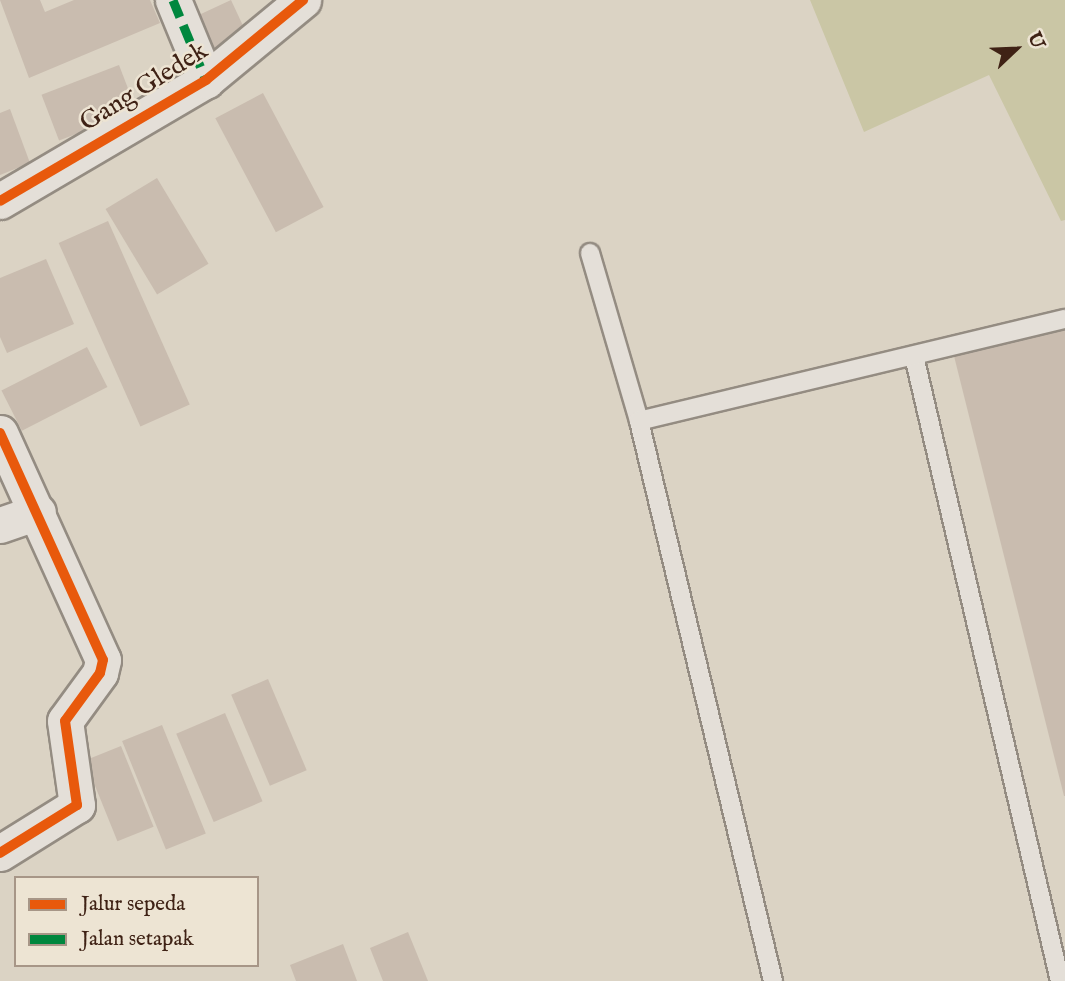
<!DOCTYPE html>
<style>
body{margin:0}
#map{position:relative;width:1065px;height:981px;overflow:hidden;background:#dbd3c4;font-family:"IM FELL English",serif}
div>[style]{position:absolute}
.green>*{inset:0;background:#cac6a5}
.building>*{inset:0;background:#c9bcaf;transform-origin:0 0}
.roads{filter:drop-shadow(2px 0 #948c82) drop-shadow(-2px 0 #948c82) drop-shadow(0 2px #948c82) drop-shadow(0 -2px #948c82)}
.lane>*{height:18px;margin:-9px;padding:0 9px;transform-origin:9px;border-radius:9px;background:#e4dfd8}
.street>*{height:35px;margin:-17.5px;padding:0 17.5px;transform-origin:17.5px;border-radius:17.5px;background:#e4dfd8}
.quiet>*{height:9px;margin-top:-4.5px;transform-origin:0;background:repeating-linear-gradient(90deg,#00873e 0 18px,transparent 0 27px)}
.cycleway>*{height:10px;margin:-5px;padding:0 5px;transform-origin:5px;border-radius:5px;background:#e8590c}
span{translate:-50% -50%;white-space:nowrap;text-align:center;line-height:1.15;-webkit-text-stroke:5px #ede4d3;paint-order:stroke}
.street-label{font-size:26px;color:#3f2215}
.legend{position:absolute;left:14px;top:876px;width:245px;height:91px;box-sizing:border-box;background:#ede4d3;border:2px solid #a79687;margin:0;padding:9px 12px;list-style:none;font-size:21px;color:#3f2215}
.legend li{display:flex;align-items:center;gap:14px;height:35px}
.legend b{width:35px;border:2px solid #a79687}
.north{position:absolute;left:981px;top:14px;width:70px;height:70px;-webkit-text-stroke:5px #ede4d3;paint-order:stroke;rotate:67deg;font-size:19px;font-weight:700;line-height:28px;text-align:center;color:#3f2215}
.north::after{content:'';display:block;margin:auto;width:24px;height:32px;background:#3f2215;clip-path:polygon(50% 0,100% 100%,50% 72%,0 100%)}
</style>
<div id="map">
<div class="green">
<i style="clip-path:polygon(810px 0,1065px 0,1065px 220px,1061px 221px,989px 75px,864px 132px)"></i>
</div>
<div class="building">
<i style="clip-path:polygon(0 0,40px 0,45px 12px,74px 0,150px 0,160px 23px,29px 78px)"></i>
<i style="left:231px;top:0;width:40px;height:51px;rotate:65deg"></i>
<i style="left:119px;top:65px;width:49px;height:83px;rotate:69deg"></i>
<i style="left:263px;top:93px;width:129px;height:54px;rotate:62deg"></i>
<i style="clip-path:polygon(10px 109px,30px 163px,0 175px,0 113px)"></i>
<i style="left:157px;top:178px;width:100px;height:60px;rotate:59deg"></i>
<i style="left:108px;top:221px;width:201px;height:54px;rotate:66deg"></i>
<i style="clip-path:polygon(46px 259px,74px 324px,7px 353px,0 337px,0 278px)"></i>
<i style="clip-path:polygon(1065px 324px,1065px 796px,1064px 796px,953px 352px)"></i>
<i style="left:87px;top:347px;width:45px;height:96px;rotate:63deg"></i>
<i style="left:268px;top:679px;width:99px;height:40px;rotate:67deg"></i>
<i style="left:225px;top:713px;width:96px;height:53px;rotate:67deg"></i>
<i style="left:162px;top:725px;width:117px;height:43px;rotate:68deg"></i>
<i style="left:121px;top:746px;width:87px;height:39px;rotate:68deg"></i>
<i style="clip-path:polygon(408px 932px,428px 981px,383px 981px,370px 948px)"></i>
<i style="clip-path:polygon(343px 944px,357px 981px,296px 981px,290px 965px)"></i>
</div>
<div class="roads">
<div class="lane">
<i style="left:590px;top:253px;width:175px;rotate:73.7deg"></i>
<i style="left:639px;top:421px;width:576px;rotate:76.54deg"></i>
<i style="left:914px;top:356px;width:642px;rotate:76.85deg"></i>
<i style="left:639px;top:421px;width:438px;rotate:-13.5deg"></i>
</div>
<div class="street">
<i style="left:173px;top:0;width:87px;rotate:67.6deg"></i>
<i style="left:0;top:201px;width:239px;rotate:-30.4deg"></i>
<i style="left:206px;top:80px;width:126px;rotate:-39.5deg"></i>
<i style="left:0;top:433px;width:249px;rotate:65.6deg"></i>
<i style="left:103px;top:660px;width:13px;rotate:103deg"></i>
<i style="left:100px;top:673px;width:59px;rotate:126.1deg"></i>
<i style="left:65px;top:721px;width:85px;rotate:81.9deg"></i>
<i style="left:77px;top:805px;width:91px;rotate:148.1deg"></i>
<i style="left:0;top:525px;width:40px;rotate:-18.9deg"></i>
</div>
</div>
<div class="quiet">
<i style="left:173px;top:0;width:87px;rotate:67.6deg"></i>
</div>
<div class="cycleway">
<i style="left:0;top:201px;width:239px;rotate:-30.4deg"></i>
<i style="left:206px;top:80px;width:126px;rotate:-39.5deg"></i>
<i style="left:0;top:433px;width:249px;rotate:65.6deg"></i>
<i style="left:103px;top:660px;width:13px;rotate:103deg"></i>
<i style="left:100px;top:673px;width:59px;rotate:126.1deg"></i>
<i style="left:65px;top:721px;width:85px;rotate:81.9deg"></i>
<i style="left:77px;top:805px;width:91px;rotate:148.1deg"></i>
</div>
<div class="street-label">
<span style="left:144px;top:87px;rotate:-32deg">Gang Gledek</span>
</div>
<ul class="legend">
<li><b style="height:9px;background:#e8590c"></b>Jalur sepeda</li>
<li><b style="height:9px;background:#00873e"></b>Jalan setapak</li>
</ul>
<div class="north">U</div>
</div>
